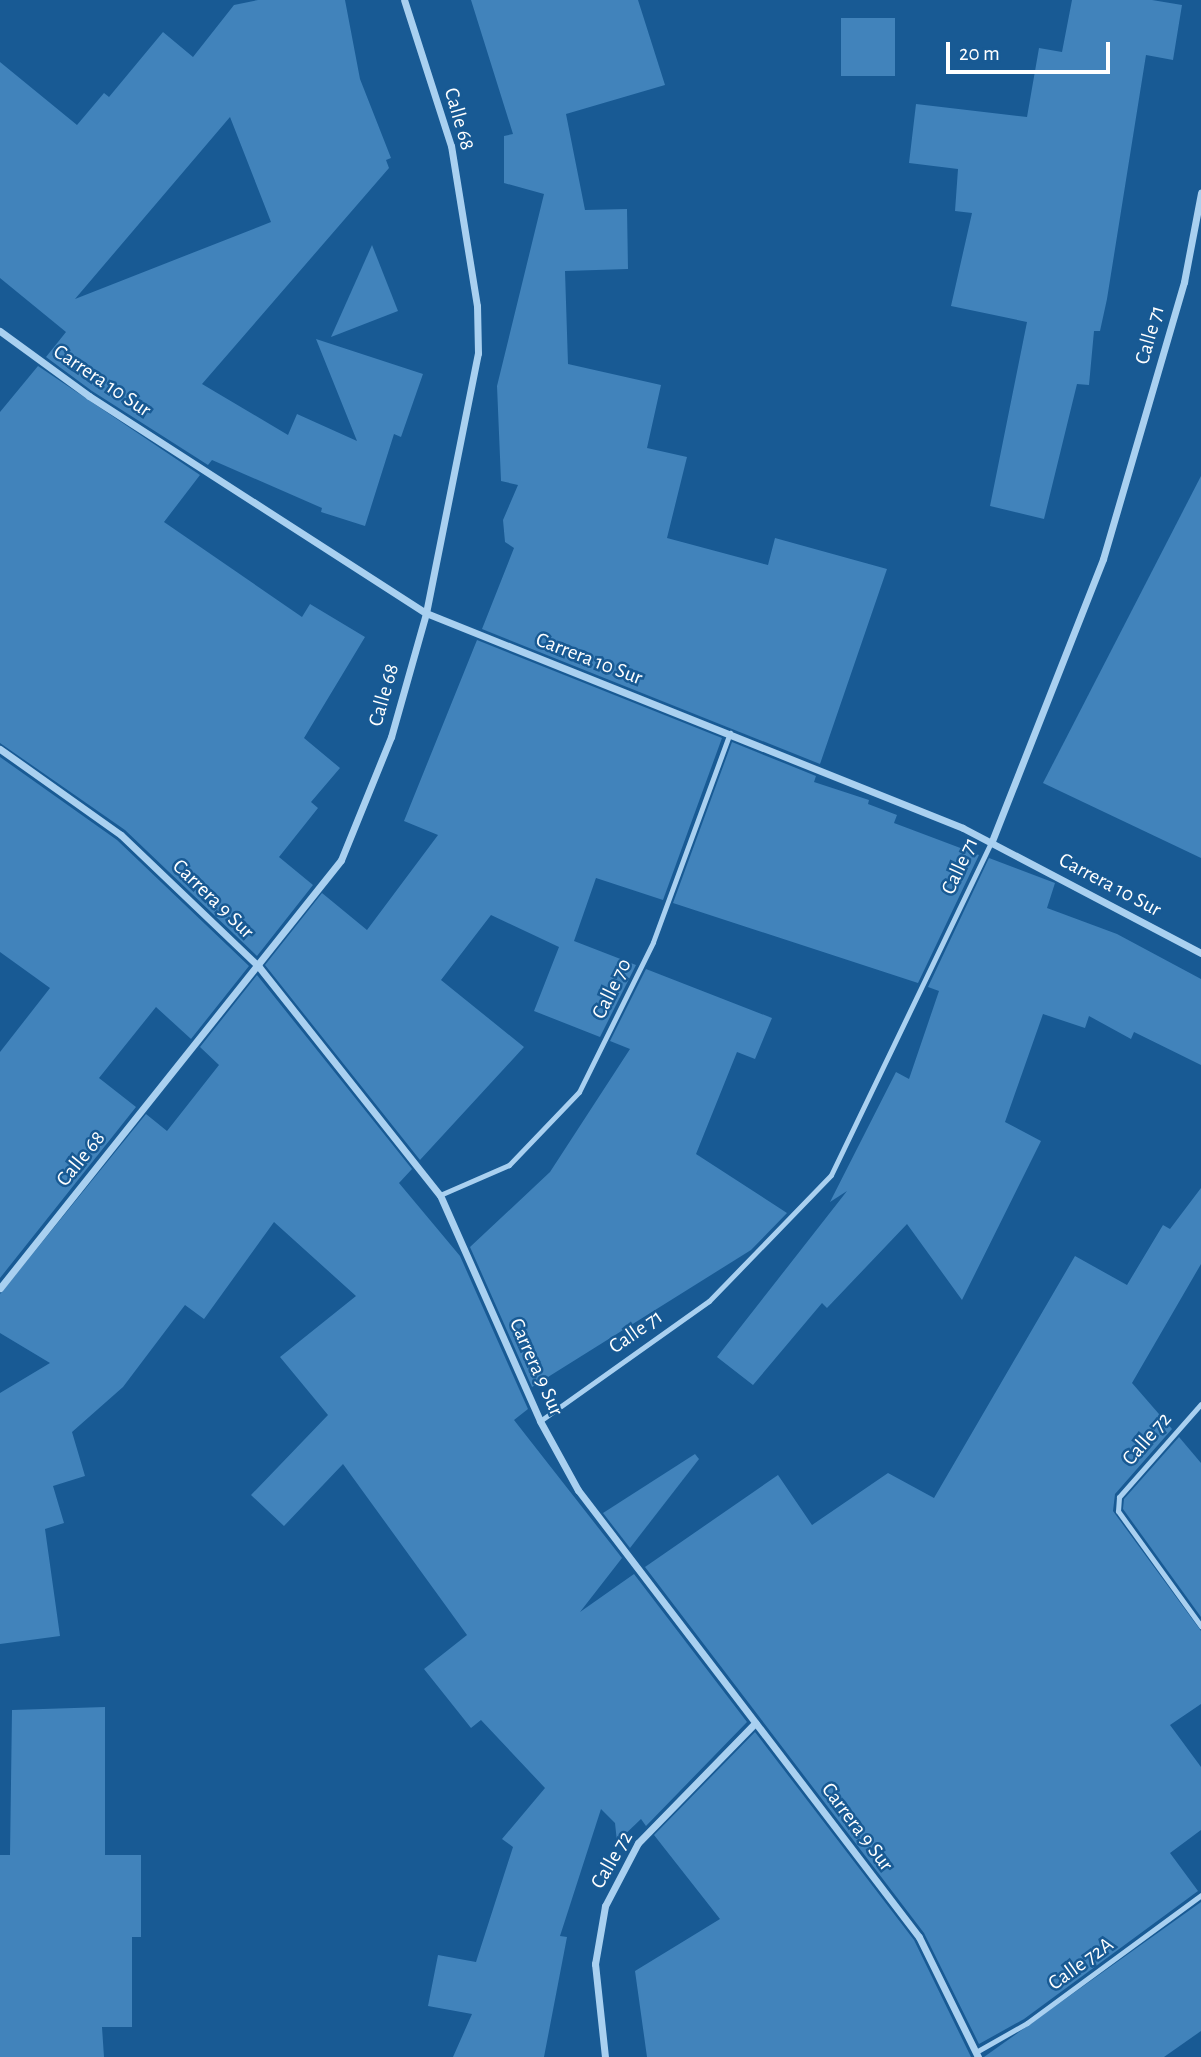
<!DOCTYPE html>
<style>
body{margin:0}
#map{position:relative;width:1201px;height:2057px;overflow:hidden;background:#185a94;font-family:"Alegreya Sans",sans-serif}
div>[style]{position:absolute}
.building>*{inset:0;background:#4183bb;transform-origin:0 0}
.service>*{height:5px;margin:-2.5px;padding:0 2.5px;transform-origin:2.5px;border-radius:2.5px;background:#a9d0f0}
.minor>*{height:7px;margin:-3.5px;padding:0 3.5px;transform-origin:3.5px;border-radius:3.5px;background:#a9d0f0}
span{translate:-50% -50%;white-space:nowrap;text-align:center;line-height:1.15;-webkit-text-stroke:5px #185a94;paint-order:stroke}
.street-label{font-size:21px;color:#fff}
.scale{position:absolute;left:946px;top:42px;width:164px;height:32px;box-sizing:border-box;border:4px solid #fff;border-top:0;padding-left:9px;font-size:21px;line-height:24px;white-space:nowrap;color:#fff;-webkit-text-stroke:5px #185a94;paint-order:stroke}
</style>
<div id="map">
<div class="building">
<i style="clip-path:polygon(evenodd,258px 0,345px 0,360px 79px,391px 158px,386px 160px,389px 168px,202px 384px,288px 435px,297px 414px,357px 441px,316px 339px,423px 374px,401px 437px,394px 434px,365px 526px,321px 512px,322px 508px,212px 460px,208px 465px,92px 391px,46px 357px,66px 332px,0 278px,0 62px,77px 125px,104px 93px,109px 97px,163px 32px,193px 57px,234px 5px,258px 0,230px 117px,271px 222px,75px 299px,230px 117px)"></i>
<i style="clip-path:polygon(471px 0,638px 0,665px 85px,566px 114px,585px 210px,627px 209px,628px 269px,565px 271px,568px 364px,661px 385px,647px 448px,687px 457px,667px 538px,768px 565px,775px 538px,887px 569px,820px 764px,482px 629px,514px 548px,505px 542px,503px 520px,518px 485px,501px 481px,497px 386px,544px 194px,504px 183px,504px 136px,513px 134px)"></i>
<i style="clip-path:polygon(1072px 0,1152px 0,1182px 5px,1173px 60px,1146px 55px,1107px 299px,1100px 331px,1094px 331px,1089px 385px,1077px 384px,1044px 519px,990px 506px,1027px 322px,951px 306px,972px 213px,955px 211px,958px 169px,909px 163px,916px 104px,1027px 117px,1039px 48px,1062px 52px)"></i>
<i style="left:841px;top:18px;width:54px;height:58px"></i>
<i style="clip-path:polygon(372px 245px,398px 311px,331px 337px)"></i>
<i style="clip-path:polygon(38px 366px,200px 475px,164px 522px,302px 617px,310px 604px,365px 637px,304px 738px,340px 768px,311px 802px,318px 808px,279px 857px,313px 885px,257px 956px,125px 830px,0 743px,0 412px)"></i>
<i style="clip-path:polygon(1201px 476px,1201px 858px,1043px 783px)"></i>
<i style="clip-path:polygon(477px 640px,722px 738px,663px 900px,596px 878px,574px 941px,636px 965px,600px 1037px,534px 1011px,559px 947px,491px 915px,441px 980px,524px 1047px,420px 1160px,265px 965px,322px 893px,367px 930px,438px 835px,404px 821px)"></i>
<i style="clip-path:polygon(732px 742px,816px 776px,814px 782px,869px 800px,868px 804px,897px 815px,894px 823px,979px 855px,918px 983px,673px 903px)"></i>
<i style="clip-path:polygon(0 757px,117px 840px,249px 966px,191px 1039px,156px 1007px,99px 1078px,136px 1107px,0 1278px,0 1052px,50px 988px,0 952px)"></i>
<i style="clip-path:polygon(989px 858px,1055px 883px,1047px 908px,1117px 934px,1201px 979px,1201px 1065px,1134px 1032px,1131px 1039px,1089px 1016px,1085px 1028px,1043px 1014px,1005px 1122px,1041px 1141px,962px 1300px,907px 1224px,827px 1308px,822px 1303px,753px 1385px,717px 1357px,847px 1191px,830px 1202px,896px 1072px,909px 1079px,939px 991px,928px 987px)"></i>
<i style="clip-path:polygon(646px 969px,772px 1018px,755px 1059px,737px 1052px,696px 1154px,787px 1213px,751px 1250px,532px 1387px,470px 1247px,550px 1172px,630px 1049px,610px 1041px)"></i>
<i style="clip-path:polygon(257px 975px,412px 1169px,399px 1183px,460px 1256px,528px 1409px,514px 1420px,622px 1558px,580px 1612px,634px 1574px,747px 1722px,646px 1826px,641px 1819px,617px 1842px,615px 1823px,601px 1809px,560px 1936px,567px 1937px,544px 2057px,453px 2057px,472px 2014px,428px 2006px,438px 1955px,476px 1962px,513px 1847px,502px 1839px,545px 1788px,481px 1720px,471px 1728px,424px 1669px,467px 1635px,343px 1464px,284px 1526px,251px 1495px,328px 1415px,280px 1357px,356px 1296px,274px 1222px,204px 1319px,185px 1305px,123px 1387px,72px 1432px,85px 1476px,53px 1486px,64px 1523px,45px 1529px,60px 1636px,0 1644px,0 1393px,50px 1363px,0 1333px,0 1294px,146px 1114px,167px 1131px,219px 1065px,200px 1047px)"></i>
<i style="clip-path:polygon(1201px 1188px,1201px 1264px,1132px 1383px,1172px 1429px,1115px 1494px,1113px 1511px,1201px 1631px,1201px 1704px,1170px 1725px,1201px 1767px,1201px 1830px,1170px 1853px,1198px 1891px,1024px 2019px,979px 2044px,924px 1933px,645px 1567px,778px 1475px,812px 1525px,888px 1473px,934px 1498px,1075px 1256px,1127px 1285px,1163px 1225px,1170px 1229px)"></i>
<i style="clip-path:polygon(1179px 1437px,1201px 1463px,1201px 1617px,1123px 1509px,1124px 1499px)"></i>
<i style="clip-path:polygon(695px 1454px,699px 1459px,630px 1548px,603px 1513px)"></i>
<i style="clip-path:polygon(105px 1707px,105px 1855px,141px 1855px,141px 1937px,132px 1937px,132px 2027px,102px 2027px,104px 2057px,0 2057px,0 1855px,10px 1855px,12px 1710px)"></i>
<i style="clip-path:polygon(755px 1732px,914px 1940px,971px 2057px,647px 2057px,635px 1971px,720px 1919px,654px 1835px)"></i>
<i style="clip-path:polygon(1201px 1902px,1201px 2031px,1164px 2057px,984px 2057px)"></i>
</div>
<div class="service">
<i style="left:440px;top:1195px;width:75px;rotate:-23.5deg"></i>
<i style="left:509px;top:1165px;width:101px;rotate:-46.2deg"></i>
<i style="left:579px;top:1092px;width:167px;rotate:-63.7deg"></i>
<i style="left:653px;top:942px;width:223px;rotate:-69.8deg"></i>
<i style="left:1201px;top:1404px;width:124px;rotate:131.4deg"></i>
<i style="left:1119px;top:1497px;width:14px;rotate:94deg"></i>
<i style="left:1118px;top:1511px;width:142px;rotate:54.2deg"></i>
<i style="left:540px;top:1421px;width:207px;rotate:-35.4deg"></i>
<i style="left:709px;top:1301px;width:175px;rotate:-45.9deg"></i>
<i style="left:831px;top:1175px;width:371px;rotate:-64.3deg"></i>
<i style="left:976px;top:2052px;width:59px;rotate:-29.6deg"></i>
<i style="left:1027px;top:2023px;width:216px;rotate:-36.3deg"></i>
</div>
<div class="minor">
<i style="left:0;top:331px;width:110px;rotate:36.1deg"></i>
<i style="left:89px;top:396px;width:401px;rotate:32.8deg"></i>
<i style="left:426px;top:613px;width:578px;rotate:21.82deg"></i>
<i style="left:963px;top:828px;width:269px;rotate:27.7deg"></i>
<i style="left:0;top:749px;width:148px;rotate:35.4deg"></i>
<i style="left:121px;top:835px;width:191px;rotate:43.7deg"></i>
<i style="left:259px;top:967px;width:291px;rotate:51.6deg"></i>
<i style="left:440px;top:1195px;width:247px;rotate:66.1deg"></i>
<i style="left:540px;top:1421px;width:79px;rotate:61.2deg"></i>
<i style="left:578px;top:1490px;width:562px;rotate:52.66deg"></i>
<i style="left:919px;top:1937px;width:134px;rotate:63.8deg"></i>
<i style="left:992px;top:841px;width:303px;rotate:-68.5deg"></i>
<i style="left:1103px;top:559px;width:289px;rotate:-73.7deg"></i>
<i style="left:1184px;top:282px;width:91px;rotate:-79.2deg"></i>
<i style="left:0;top:1288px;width:547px;rotate:-51.45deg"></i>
<i style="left:341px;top:860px;width:133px;rotate:-67.9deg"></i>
<i style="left:391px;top:737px;width:129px;rotate:-74.2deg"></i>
<i style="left:426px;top:613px;width:265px;rotate:-78.7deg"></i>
<i style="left:478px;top:353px;width:47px;rotate:-91.2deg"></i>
<i style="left:477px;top:306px;width:162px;rotate:-99.2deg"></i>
<i style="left:451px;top:146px;width:153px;rotate:-107.8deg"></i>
<i style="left:605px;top:2057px;width:94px;rotate:-96.1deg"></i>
<i style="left:595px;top:1964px;width:59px;rotate:-80.2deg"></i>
<i style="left:605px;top:1906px;width:71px;rotate:-62.4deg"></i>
<i style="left:638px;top:1843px;width:168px;rotate:-45.7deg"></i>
</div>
<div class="street-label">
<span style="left:459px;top:119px;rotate:74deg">Calle 68</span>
<span style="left:1150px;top:335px;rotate:-74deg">Calle 71</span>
<span style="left:102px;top:381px;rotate:34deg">Carrera 10 Sur</span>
<span style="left:589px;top:659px;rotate:21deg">Carrera 10 Sur</span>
<span style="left:384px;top:695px;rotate:-74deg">Calle 68</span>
<span style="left:960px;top:866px;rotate:-65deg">Calle 71</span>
<span style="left:1110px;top:885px;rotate:28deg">Carrera 10 Sur</span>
<span style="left:213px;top:899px;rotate:44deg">Carrera 9 Sur</span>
<span style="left:612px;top:989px;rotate:-64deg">Calle 70</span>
<span style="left:81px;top:1159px;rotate:-51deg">Calle 68</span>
<span style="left:636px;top:1332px;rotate:-35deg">Calle 71</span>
<span style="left:536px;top:1367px;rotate:66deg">Carrera 9 Sur</span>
<span style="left:1147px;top:1439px;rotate:-49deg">Calle 72</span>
<span style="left:857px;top:1827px;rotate:53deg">Carrera 9 Sur</span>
<span style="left:612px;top:1860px;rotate:-60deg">Calle 72</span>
<span style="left:1081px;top:1964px;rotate:-36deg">Calle 72A</span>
</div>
<div class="scale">20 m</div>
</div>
